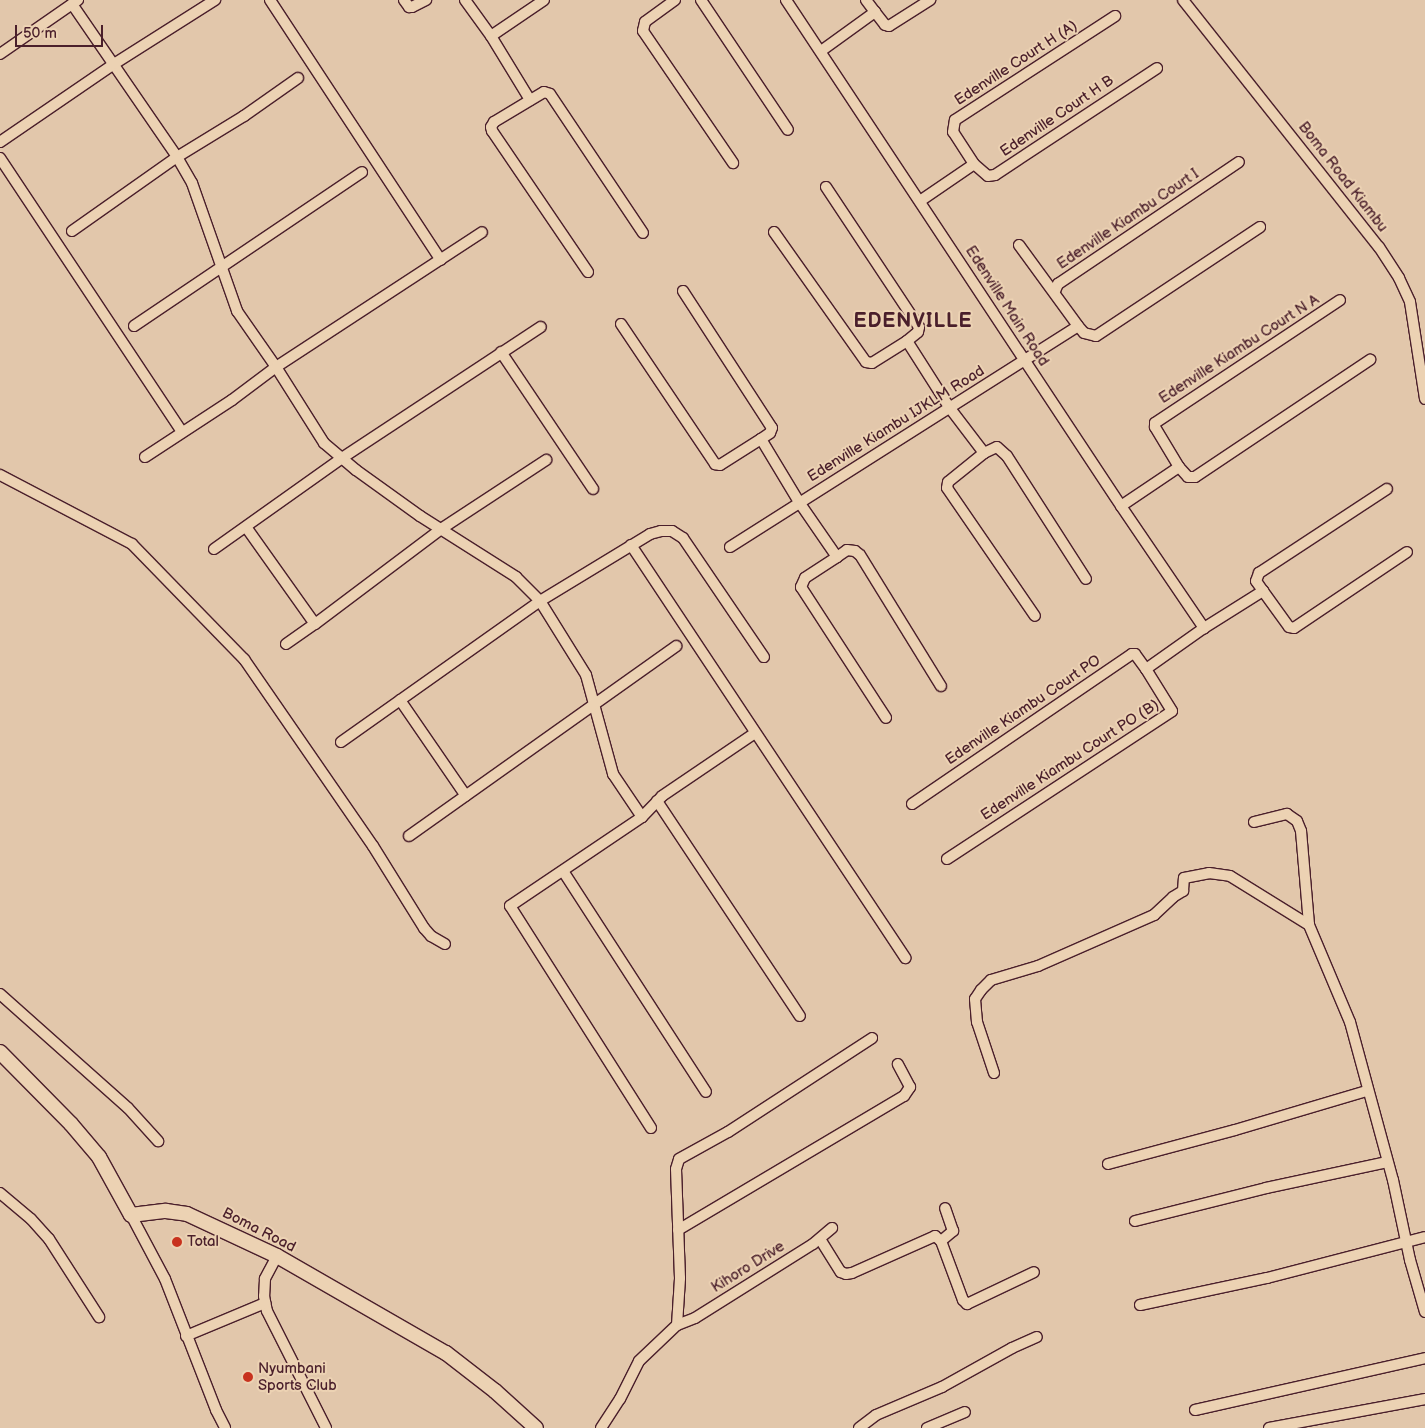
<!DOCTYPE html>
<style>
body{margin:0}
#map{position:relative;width:1425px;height:1428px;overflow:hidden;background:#e2c7ab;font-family:"Balsamiq Sans",sans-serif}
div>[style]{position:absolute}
.roads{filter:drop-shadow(1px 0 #4a1f2b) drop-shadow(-1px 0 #4a1f2b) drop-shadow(0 1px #4a1f2b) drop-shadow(0 -1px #4a1f2b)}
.street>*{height:10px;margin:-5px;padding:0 5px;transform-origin:5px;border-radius:5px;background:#ecd2b3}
.secondary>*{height:14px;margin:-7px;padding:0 7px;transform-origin:7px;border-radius:7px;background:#ecd2b3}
.dots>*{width:14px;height:14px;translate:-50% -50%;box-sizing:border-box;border:2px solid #ecd2b3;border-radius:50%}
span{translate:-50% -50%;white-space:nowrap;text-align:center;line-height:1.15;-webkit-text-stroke:4px #ecd2b3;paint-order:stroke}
.street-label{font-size:15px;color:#4a1f2b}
.poi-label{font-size:15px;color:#4a1f2b}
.left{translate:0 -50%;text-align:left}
.district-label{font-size:20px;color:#4a1f2b;font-weight:700;letter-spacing:1px}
.scale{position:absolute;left:15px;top:25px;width:88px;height:22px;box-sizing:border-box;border:2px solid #4a1f2b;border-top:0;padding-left:6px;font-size:15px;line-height:18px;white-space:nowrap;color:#4a1f2b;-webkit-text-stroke:4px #ecd2b3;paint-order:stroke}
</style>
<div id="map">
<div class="roads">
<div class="street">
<i style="left:270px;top:0;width:311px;rotate:56.7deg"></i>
<i style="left:404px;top:0;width:9px;rotate:54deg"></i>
<i style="left:409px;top:7px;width:3px"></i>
<i style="left:412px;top:7px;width:16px;rotate:-27deg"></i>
<i style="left:465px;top:0;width:44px;rotate:54.2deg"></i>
<i style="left:491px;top:36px;width:75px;rotate:58.6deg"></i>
<i style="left:675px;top:0;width:37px;rotate:144deg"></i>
<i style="left:645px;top:22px;width:9px;rotate:103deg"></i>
<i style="left:643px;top:31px;width:160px;rotate:55.7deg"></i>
<i style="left:701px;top:0;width:156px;rotate:56.2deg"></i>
<i style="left:786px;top:0;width:607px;rotate:56.49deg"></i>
<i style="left:1121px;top:506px;width:148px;rotate:55.8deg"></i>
<i style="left:1183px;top:0;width:315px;rotate:51.6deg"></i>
<i style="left:1379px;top:247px;width:37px;rotate:57deg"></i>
<i style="left:1399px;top:278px;width:26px;rotate:65deg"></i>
<i style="left:1410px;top:302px;width:98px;rotate:81.2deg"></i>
<i style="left:72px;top:4px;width:186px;rotate:55.5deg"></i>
<i style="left:177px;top:157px;width:30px;rotate:60deg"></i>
<i style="left:192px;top:183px;width:136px;rotate:70.6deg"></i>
<i style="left:237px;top:311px;width:68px;rotate:55.1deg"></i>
<i style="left:276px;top:367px;width:90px;rotate:57.7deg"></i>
<i style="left:324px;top:443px;width:42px;rotate:40.2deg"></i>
<i style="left:356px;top:470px;width:79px;rotate:35.7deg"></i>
<i style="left:420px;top:516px;width:114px;rotate:32.4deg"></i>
<i style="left:516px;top:577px;width:34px;rotate:45deg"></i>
<i style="left:540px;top:601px;width:87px;rotate:58.1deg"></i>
<i style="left:586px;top:675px;width:103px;rotate:74.7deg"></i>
<i style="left:613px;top:774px;width:52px;rotate:56deg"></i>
<i style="left:875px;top:12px;width:16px;rotate:52deg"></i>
<i style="left:885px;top:25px;width:4px;rotate:14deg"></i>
<i style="left:889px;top:26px;width:49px;rotate:-32.4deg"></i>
<i style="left:491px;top:36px;width:64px;rotate:-34.2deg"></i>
<i style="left:821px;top:51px;width:67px;rotate:-35.8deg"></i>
<i style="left:875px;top:12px;width:15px;rotate:-127deg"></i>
<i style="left:0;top:54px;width:95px;rotate:-34.7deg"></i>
<i style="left:0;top:142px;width:138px;rotate:-34.4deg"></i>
<i style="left:114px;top:64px;width:120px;rotate:-32.4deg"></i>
<i style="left:0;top:158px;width:329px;rotate:56.4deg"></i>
<i style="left:974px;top:164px;width:18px;rotate:41deg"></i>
<i style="left:988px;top:176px;width:7px;rotate:-8deg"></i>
<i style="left:995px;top:175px;width:194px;rotate:-33.4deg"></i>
<i style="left:826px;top:187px;width:168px;rotate:56.4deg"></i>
<i style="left:919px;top:327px;width:5px;rotate:101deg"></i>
<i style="left:918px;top:332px;width:14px;rotate:141deg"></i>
<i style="left:920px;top:201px;width:65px;rotate:-34.4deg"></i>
<i style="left:974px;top:164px;width:38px;rotate:-123deg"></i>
<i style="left:953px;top:132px;width:12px;rotate:-81deg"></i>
<i style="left:955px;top:120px;width:191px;rotate:-33deg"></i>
<i style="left:72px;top:231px;width:128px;rotate:-35.2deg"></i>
<i style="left:177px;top:157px;width:79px;rotate:-31.5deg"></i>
<i style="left:244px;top:116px;width:66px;rotate:-35.1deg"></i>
<i style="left:774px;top:232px;width:159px;rotate:54.7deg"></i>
<i style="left:866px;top:362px;width:6px;rotate:9deg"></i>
<i style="left:872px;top:363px;width:41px;rotate:-32.2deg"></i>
<i style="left:907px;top:341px;width:78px;rotate:57.5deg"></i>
<i style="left:949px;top:407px;width:58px;rotate:52.7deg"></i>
<i style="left:984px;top:453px;width:14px;rotate:-25deg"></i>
<i style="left:997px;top:447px;width:13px;rotate:42deg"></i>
<i style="left:1007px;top:456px;width:146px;rotate:57.3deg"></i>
<i style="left:1019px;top:245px;width:100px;rotate:53.9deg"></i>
<i style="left:1078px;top:326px;width:9px;rotate:49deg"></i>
<i style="left:1084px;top:333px;width:12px;rotate:14deg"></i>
<i style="left:1096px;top:336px;width:197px;rotate:-33.6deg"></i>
<i style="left:588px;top:272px;width:171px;rotate:-124.2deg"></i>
<i style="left:492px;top:131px;width:4px;rotate:-104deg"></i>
<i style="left:491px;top:127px;width:6px;rotate:-59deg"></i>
<i style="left:494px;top:122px;width:58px;rotate:-31deg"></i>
<i style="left:544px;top:92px;width:6px;rotate:18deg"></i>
<i style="left:550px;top:94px;width:167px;rotate:56.2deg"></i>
<i style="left:683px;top:291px;width:163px;rotate:57deg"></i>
<i style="left:772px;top:428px;width:5px;rotate:112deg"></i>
<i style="left:770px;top:433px;width:11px;rotate:146deg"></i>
<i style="left:1055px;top:291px;width:8px;rotate:-67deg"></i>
<i style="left:1058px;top:284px;width:218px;rotate:-34deg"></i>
<i style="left:621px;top:324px;width:169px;rotate:56.1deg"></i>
<i style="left:715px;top:464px;width:5px;rotate:11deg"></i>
<i style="left:720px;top:465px;width:49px;rotate:-32.4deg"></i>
<i style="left:761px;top:439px;width:74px;rotate:58.9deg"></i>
<i style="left:799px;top:502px;width:67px;rotate:55.4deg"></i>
<i style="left:837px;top:557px;width:38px;rotate:147deg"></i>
<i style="left:805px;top:578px;width:10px;rotate:114deg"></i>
<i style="left:801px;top:587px;width:156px;rotate:57deg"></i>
<i style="left:134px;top:326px;width:275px;rotate:-34deg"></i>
<i style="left:501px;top:352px;width:165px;rotate:56.1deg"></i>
<i style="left:984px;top:453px;width:46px;rotate:141.1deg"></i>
<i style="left:948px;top:482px;width:6px;rotate:99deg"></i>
<i style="left:947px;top:488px;width:155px;rotate:55.5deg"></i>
<i style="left:145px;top:457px;width:104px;rotate:-33.2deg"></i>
<i style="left:232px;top:400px;width:55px;rotate:-36.9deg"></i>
<i style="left:276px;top:367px;width:246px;rotate:-33.2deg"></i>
<i style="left:1179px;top:467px;width:13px;rotate:48deg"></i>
<i style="left:1188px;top:477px;width:7px"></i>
<i style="left:1195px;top:477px;width:211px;rotate:-33.8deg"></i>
<i style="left:0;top:475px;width:149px;rotate:27.6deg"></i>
<i style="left:132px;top:544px;width:161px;rotate:45.8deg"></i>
<i style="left:244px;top:659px;width:227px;rotate:55.4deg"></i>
<i style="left:373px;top:846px;width:97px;rotate:58.1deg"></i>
<i style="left:424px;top:928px;width:11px;rotate:49deg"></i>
<i style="left:431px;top:936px;width:16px;rotate:30deg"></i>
<i style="left:1121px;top:506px;width:70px;rotate:-33.9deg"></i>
<i style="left:1179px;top:467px;width:47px;rotate:-121deg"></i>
<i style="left:1155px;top:427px;width:4px;rotate:-90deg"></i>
<i style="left:1155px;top:423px;width:222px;rotate:-33.6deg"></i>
<i style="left:246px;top:527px;width:119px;rotate:54.6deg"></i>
<i style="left:631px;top:545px;width:496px;rotate:56.4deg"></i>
<i style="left:730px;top:547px;width:412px;rotate:-32.4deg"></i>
<i style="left:214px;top:549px;width:157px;rotate:-35.4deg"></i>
<i style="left:342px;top:458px;width:238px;rotate:-33.4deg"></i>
<i style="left:837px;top:557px;width:12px;rotate:-35deg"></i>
<i style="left:847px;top:550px;width:8px;rotate:7deg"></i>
<i style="left:855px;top:551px;width:6px;rotate:39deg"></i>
<i style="left:860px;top:555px;width:154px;rotate:58.3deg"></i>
<i style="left:1263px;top:591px;width:12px;rotate:-125deg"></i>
<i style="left:1256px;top:581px;width:9px;rotate:-69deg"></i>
<i style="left:1259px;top:573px;width:153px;rotate:-33.3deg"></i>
<i style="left:286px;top:644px;width:35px;rotate:-35deg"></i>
<i style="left:315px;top:624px;width:158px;rotate:-37deg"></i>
<i style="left:441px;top:529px;width:126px;rotate:-33.3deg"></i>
<i style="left:400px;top:700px;width:116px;rotate:55.5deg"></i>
<i style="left:341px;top:742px;width:244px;rotate:-35.3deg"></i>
<i style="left:540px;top:601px;width:129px;rotate:-31.3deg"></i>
<i style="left:650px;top:534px;width:11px;rotate:-15deg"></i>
<i style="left:661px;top:531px;width:11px"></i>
<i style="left:672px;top:531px;width:13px;rotate:32deg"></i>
<i style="left:683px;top:538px;width:144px;rotate:55.8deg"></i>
<i style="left:657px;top:801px;width:258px;rotate:56.4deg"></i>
<i style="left:912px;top:804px;width:266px;rotate:-34.3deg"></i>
<i style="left:1132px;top:654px;width:3px"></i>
<i style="left:1135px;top:654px;width:19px;rotate:54deg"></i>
<i style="left:1254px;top:822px;width:34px;rotate:-14deg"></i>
<i style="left:1287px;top:814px;width:12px;rotate:35deg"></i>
<i style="left:1297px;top:821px;width:11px;rotate:68deg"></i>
<i style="left:1301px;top:831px;width:94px;rotate:85.1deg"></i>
<i style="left:1309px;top:925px;width:105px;rotate:67.1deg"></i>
<i style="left:1350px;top:1022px;width:164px;rotate:74.8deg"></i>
<i style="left:1393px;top:1180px;width:82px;rotate:78deg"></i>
<i style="left:1410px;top:1260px;width:54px;rotate:73.9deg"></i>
<i style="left:409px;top:836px;width:328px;rotate:-35.4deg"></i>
<i style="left:947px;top:859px;width:269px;rotate:-33.3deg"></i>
<i style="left:1172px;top:711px;width:49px;rotate:-121.8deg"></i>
<i style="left:1146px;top:669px;width:71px;rotate:-35.3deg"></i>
<i style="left:1204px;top:628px;width:70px;rotate:-32.1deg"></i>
<i style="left:1263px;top:591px;width:44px;rotate:54.2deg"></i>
<i style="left:1289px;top:627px;width:5px;rotate:11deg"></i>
<i style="left:1294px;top:628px;width:136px;rotate:-33.9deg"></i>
<i style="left:563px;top:871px;width:263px;rotate:57.1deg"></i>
<i style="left:0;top:994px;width:171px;rotate:41.7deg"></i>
<i style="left:128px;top:1108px;width:45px;rotate:47.7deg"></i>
<i style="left:994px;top:1073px;width:54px;rotate:-108.4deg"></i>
<i style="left:977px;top:1022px;width:23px;rotate:-95deg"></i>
<i style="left:975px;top:999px;width:11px;rotate:-56deg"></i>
<i style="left:981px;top:990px;width:14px;rotate:-45deg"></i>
<i style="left:991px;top:980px;width:49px;rotate:-16.6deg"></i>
<i style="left:1038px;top:966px;width:127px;rotate:-23.7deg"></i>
<i style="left:1154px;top:915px;width:26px;rotate:-43deg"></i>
<i style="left:1173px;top:897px;width:12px;rotate:-31deg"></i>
<i style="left:1183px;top:891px;width:13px;rotate:-86deg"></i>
<i style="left:1184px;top:878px;width:25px;rotate:-11deg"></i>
<i style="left:1209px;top:873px;width:21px;rotate:8deg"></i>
<i style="left:1230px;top:876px;width:93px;rotate:31.8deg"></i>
<i style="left:651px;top:1128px;width:263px;rotate:-122.4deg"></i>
<i style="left:510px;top:906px;width:159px;rotate:-34deg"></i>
<i style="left:642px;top:817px;width:29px;rotate:-46deg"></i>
<i style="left:662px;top:796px;width:112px;rotate:-34.1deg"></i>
<i style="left:1108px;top:1164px;width:131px;rotate:-15deg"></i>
<i style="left:1235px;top:1130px;width:138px;rotate:-16.5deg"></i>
<i style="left:0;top:1193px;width:40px;rotate:40deg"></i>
<i style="left:31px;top:1219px;width:27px;rotate:48deg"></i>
<i style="left:49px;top:1239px;width:93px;rotate:57.3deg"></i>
<i style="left:131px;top:1215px;width:72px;rotate:62deg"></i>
<i style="left:165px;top:1279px;width:141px;rotate:68.7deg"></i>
<i style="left:216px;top:1410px;width:20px;rotate:63deg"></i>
<i style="left:1135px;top:1221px;width:135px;rotate:-14.1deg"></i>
<i style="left:1266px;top:1188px;width:124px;rotate:-12.1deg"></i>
<i style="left:678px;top:1230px;width:263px;rotate:-30.7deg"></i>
<i style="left:904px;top:1096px;width:11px;rotate:-56deg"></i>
<i style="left:910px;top:1087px;width:26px;rotate:-118deg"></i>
<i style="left:820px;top:1239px;width:39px;rotate:58deg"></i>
<i style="left:841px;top:1272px;width:5px;rotate:22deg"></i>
<i style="left:846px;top:1274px;width:6px;rotate:-9deg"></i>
<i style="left:852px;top:1273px;width:91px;rotate:-24deg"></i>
<i style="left:935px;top:1236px;width:8px;rotate:40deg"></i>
<i style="left:941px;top:1241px;width:63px;rotate:69.6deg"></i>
<i style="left:963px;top:1300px;width:6px;rotate:45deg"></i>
<i style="left:967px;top:1304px;width:74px;rotate:-25.5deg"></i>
<i style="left:941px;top:1241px;width:16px;rotate:-40deg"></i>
<i style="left:953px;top:1231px;width:24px;rotate:-109deg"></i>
<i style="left:277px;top:1256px;width:26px;rotate:118deg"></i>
<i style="left:265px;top:1279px;width:17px;rotate:93deg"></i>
<i style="left:264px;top:1296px;width:15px;rotate:79deg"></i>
<i style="left:267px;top:1311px;width:131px;rotate:63.2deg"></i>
<i style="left:1140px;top:1305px;width:130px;rotate:-12deg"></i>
<i style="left:1267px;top:1278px;width:163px;rotate:-14.5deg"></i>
<i style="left:677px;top:1325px;width:19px;rotate:-21deg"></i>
<i style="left:695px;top:1318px;width:139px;rotate:-32.1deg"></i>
<i style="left:813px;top:1244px;width:25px;rotate:-40deg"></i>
<i style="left:186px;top:1336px;width:86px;rotate:-22.7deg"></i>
<i style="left:1195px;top:1410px;width:236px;rotate:-12.7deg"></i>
<i style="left:601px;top:1428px;width:35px;rotate:-57deg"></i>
<i style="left:620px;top:1399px;width:42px;rotate:-63.4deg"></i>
<i style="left:639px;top:1361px;width:52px;rotate:-43.5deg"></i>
<i style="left:677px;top:1325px;width:47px;rotate:-86.3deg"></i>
<i style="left:680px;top:1278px;width:109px;rotate:-92.1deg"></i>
<i style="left:676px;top:1169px;width:10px;rotate:-73deg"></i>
<i style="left:679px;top:1159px;width:56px;rotate:-28.9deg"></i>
<i style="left:728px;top:1132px;width:172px;rotate:-33.1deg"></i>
<i style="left:859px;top:1428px;width:21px;rotate:-37deg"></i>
<i style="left:876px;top:1415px;width:72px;rotate:-23deg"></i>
<i style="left:942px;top:1387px;width:80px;rotate:-29.1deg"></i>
<i style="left:1012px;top:1348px;width:27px;rotate:-24deg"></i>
<i style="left:927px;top:1428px;width:41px;rotate:-22.8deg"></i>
<i style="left:1269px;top:1428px;width:159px;rotate:-10.5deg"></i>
</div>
<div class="secondary">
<i style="left:0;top:1052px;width:101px;rotate:45.4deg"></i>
<i style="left:71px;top:1124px;width:43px;rotate:49.7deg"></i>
<i style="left:99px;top:1157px;width:66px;rotate:61.1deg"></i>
<i style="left:131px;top:1215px;width:35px;rotate:-7deg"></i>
<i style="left:166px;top:1211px;width:21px;rotate:8deg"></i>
<i style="left:187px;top:1214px;width:99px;rotate:25deg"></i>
<i style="left:277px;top:1256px;width:195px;rotate:29.9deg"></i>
<i style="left:446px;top:1353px;width:62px;rotate:37.8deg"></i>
<i style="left:495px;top:1391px;width:55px;rotate:42.1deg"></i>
</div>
</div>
<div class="dots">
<i style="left:177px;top:1242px;background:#c8321e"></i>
<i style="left:248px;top:1377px;background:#c8321e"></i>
</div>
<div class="street-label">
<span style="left:1016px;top:63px;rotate:-33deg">Edenville Court H (A)</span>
<span style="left:1057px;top:116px;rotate:-34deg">Edenville Court H B</span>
<span style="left:1343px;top:177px;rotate:52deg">Boma Road Kiambu</span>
<span style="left:1128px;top:219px;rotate:-34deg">Edenville Kiambu Court I</span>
<span style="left:1007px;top:306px;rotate:57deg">Edenville Main Road</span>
<span style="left:1239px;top:349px;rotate:-33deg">Edenville Kiambu Court N A</span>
<span style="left:896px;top:424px;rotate:-32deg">Edenville Kiambu IJKLM Road</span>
<span style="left:1023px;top:710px;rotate:-34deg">Edenville Kiambu Court PO</span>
<span style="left:1070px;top:760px;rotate:-33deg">Edenville Kiambu Court PO (B)</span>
<span style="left:259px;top:1230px;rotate:27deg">Boma Road</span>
<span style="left:748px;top:1267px;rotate:-32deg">Kihoro Drive</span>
</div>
<div class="poi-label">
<span class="left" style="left:187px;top:1242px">Total</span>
<span class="left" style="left:258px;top:1377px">Nyumbani<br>Sports Club</span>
</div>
<div class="district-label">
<span style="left:913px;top:321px">EDENVILLE</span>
</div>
<div class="scale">50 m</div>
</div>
